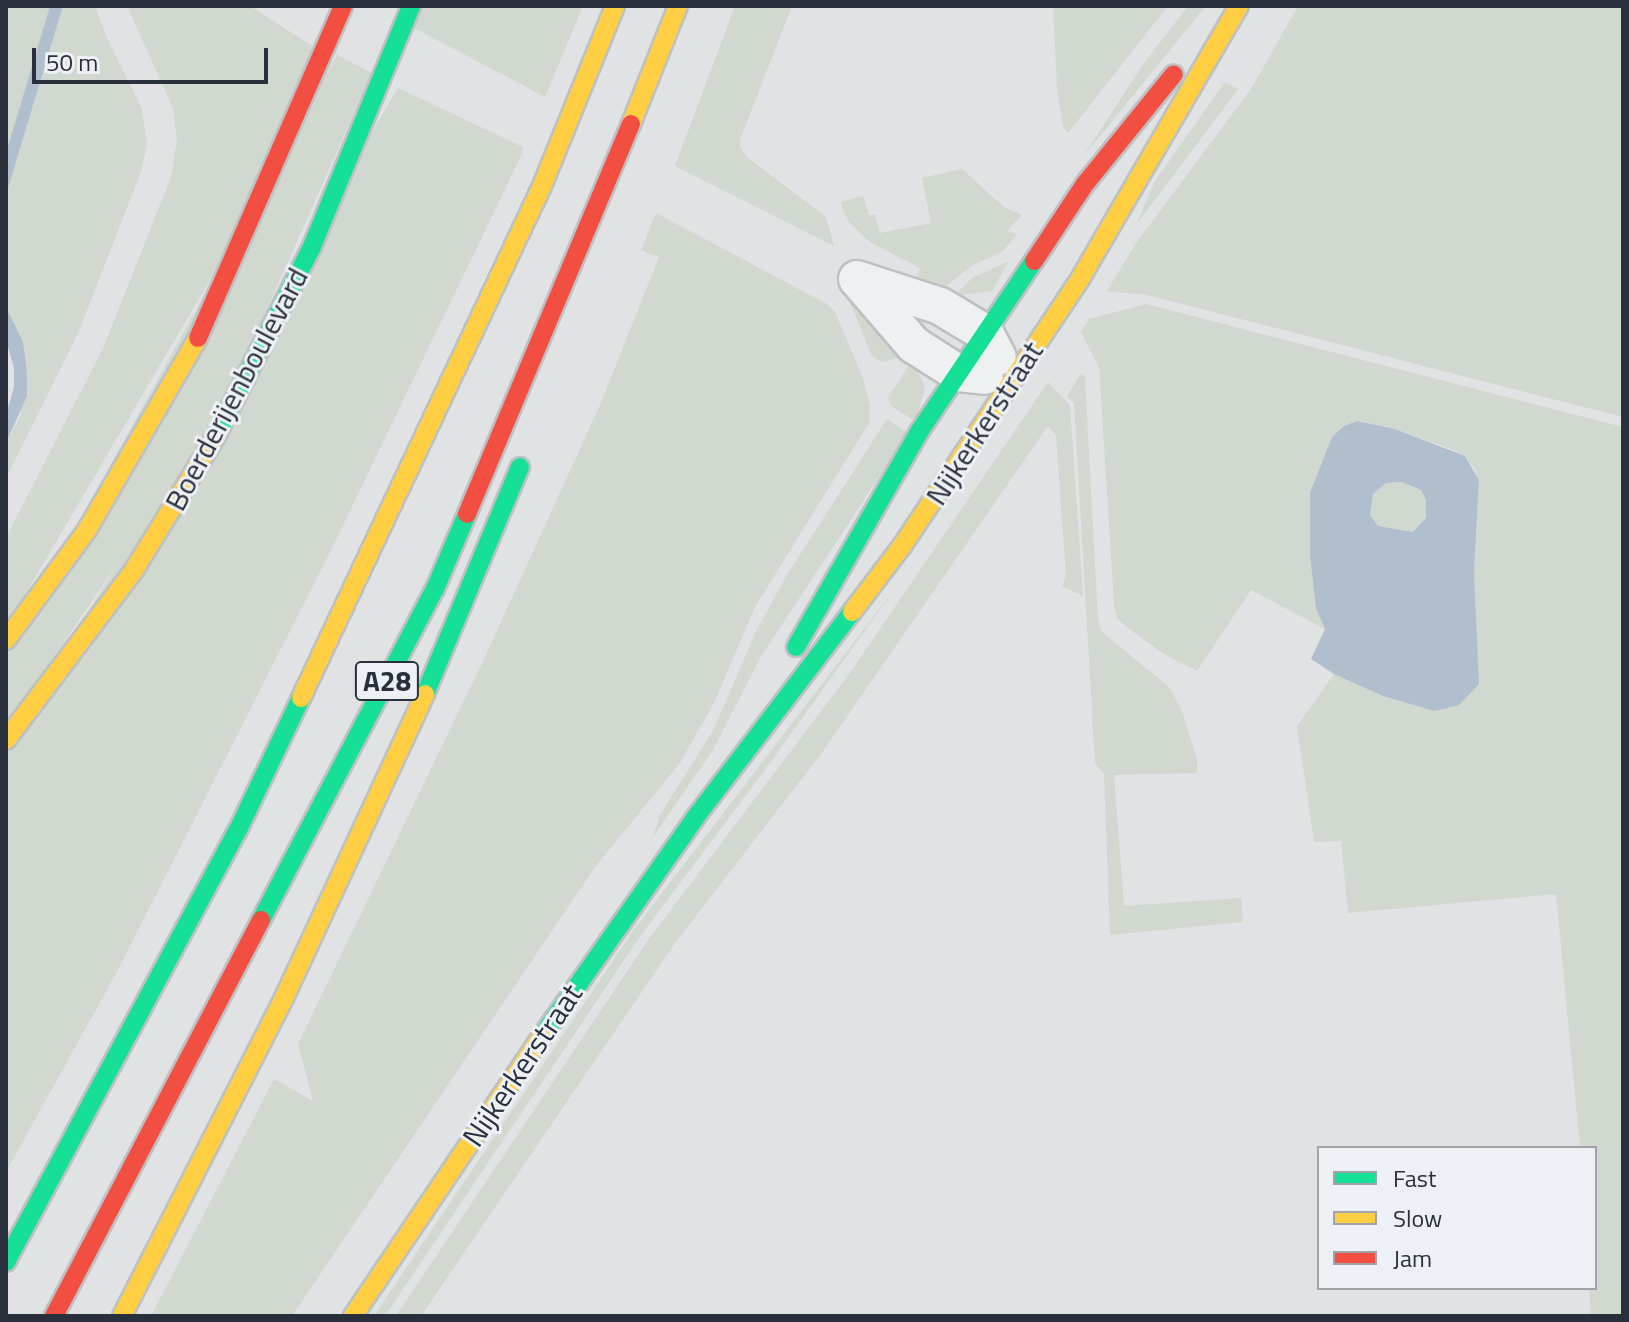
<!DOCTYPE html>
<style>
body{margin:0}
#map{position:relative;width:1629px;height:1322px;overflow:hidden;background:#e0e2e4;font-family:"Titillium Web",sans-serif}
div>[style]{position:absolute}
.green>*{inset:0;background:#d1d8d0}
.water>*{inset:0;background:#b0bece}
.roads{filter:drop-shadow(2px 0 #bec0c2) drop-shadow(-2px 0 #bec0c2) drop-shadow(0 2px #bec0c2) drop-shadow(0 -2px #bec0c2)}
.street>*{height:36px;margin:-18px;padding:0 18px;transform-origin:18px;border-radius:18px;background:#eff0f1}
.fast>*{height:18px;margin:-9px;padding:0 9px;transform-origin:9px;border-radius:9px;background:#16e098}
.slow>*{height:18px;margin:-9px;padding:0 9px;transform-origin:9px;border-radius:9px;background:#ffcf43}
.jam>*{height:18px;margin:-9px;padding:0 9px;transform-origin:9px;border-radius:9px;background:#f24e42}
span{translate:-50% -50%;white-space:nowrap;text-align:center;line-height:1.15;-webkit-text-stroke:6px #edf0f4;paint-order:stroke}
.shield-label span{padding:2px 6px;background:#edf0f4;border:2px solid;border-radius:6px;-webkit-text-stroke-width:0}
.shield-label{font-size:28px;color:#29303c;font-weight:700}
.street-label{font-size:30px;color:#29303c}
.frame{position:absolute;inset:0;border:8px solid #29303c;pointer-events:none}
.legend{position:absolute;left:1317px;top:1146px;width:280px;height:144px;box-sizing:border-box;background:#edf0f4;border:2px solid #9fa3aa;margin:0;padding:10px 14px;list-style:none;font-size:24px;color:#29303c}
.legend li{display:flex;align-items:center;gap:16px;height:40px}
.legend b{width:40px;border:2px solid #9fa3aa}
.scale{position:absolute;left:32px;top:48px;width:236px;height:36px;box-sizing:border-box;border:4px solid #29303c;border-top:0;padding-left:10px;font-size:24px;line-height:28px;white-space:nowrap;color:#29303c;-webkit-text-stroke:6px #edf0f4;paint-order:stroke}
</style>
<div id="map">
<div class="green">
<i style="clip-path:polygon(6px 6px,50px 6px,6px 153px)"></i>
<i style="clip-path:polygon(63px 6px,95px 6px,107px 38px,142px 109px,147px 144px,142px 169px,79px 331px,6px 478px,6px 443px,21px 415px,13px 322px,6px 307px,6px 195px)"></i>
<i style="clip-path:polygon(127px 6px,250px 6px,317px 49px,244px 222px,6px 627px,6px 538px,104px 346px,171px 177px,177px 139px,173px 108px)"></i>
<i style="clip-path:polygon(420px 6px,583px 6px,545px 97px,412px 27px)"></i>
<i style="clip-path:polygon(735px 6px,792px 6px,741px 137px,740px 147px,747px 157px,826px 217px,834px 246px,675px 166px)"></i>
<i style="clip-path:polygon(1053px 6px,1168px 6px,1068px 133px,1063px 127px,1057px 89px)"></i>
<i style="clip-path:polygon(1188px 6px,1206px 6px,1082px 158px,1144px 63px)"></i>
<i style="clip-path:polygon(1298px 6px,1623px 6px,1623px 417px,1147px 295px,1107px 291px,1136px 243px,1251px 89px)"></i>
<i style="clip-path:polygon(337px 55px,372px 73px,222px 410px,6px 727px,6px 654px)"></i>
<i style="clip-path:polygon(1225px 82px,1238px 89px,1136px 225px,1155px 181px)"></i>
<i style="clip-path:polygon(398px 88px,523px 147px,523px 152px,332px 548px,119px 968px,6px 1172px,6px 752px)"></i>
<i style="clip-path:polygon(962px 169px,1004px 207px,1022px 215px,1007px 231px,1017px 234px,1003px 251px,971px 266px,944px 288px,914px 285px,920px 268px,871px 243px,849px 222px,842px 208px,841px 202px,863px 196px,869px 215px,875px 215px,880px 233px,931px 223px,922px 178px)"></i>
<i style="clip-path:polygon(656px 213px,827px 304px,835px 312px,863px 378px,870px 407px,869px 423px,755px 607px,714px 703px,680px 763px,595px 867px,292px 1316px,151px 1316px,274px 1079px,313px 1101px,298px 1044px,484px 659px,600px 405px,659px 257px,641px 250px)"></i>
<i style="clip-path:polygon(1009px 261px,992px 291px,954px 296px,972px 278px)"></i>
<i style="clip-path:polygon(850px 302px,902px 352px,898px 358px,882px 362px,872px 356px)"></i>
<i style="clip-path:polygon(1146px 304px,1623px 427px,1623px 1316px,1591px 1316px,1589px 1288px,1595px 1288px,1595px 1148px,1580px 1148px,1556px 894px,1348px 913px,1341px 841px,1314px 842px,1297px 726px,1334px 674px,1383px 696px,1434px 711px,1474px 573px,1479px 480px,1474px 468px,1465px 456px,1456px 451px,1395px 429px,1357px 421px,1310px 556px,1316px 609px,1325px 629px,1251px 590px,1197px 671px,1162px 653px,1128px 628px,1117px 618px,1114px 605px,1099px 367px,1081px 332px,1089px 319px)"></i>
<i style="clip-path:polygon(911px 362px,922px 379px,925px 389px,915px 421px,891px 406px,888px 398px)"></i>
<i style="clip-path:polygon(1082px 372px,1085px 378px,1098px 620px,1102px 632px,1169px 687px,1181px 708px,1197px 759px,1197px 773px,1114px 775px,1124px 906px,1241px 898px,1243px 922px,1110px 935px,1104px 774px,1095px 763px,1074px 403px,1067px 396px)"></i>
<i style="clip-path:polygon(1048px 382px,1070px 405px,1083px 596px,1062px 586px,1066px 576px,1056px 436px,1048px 426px,821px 754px,675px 943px,421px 1316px,396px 1316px,646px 943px,852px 670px)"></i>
<i style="clip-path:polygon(887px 419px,908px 433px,760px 658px,713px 750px,653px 837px,660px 815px,714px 729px,757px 629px,787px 575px)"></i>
<i style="clip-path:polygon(1402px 482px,1421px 490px,1426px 500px,1426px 518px,1414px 532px,1377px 526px,1370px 515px,1373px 494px,1386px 483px)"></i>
<i style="clip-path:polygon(897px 586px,765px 770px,641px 935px,385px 1316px,374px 1316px,633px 931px)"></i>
</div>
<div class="water">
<i style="clip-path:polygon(50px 6px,63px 6px,6px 195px,6px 153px)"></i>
<i style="clip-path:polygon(6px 307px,23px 342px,27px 373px,27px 396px,6px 443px,6px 415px,14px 387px,14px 368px,6px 340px)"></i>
<i style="clip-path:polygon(evenodd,1357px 421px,1395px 429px,1465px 456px,1479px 480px,1474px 573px,1479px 684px,1459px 705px,1434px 711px,1383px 696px,1334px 674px,1311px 659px,1325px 629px,1316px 609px,1310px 556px,1310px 493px,1332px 437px,1344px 426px,1357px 421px,1402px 482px,1421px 490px,1426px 500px,1426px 518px,1413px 532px,1378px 526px,1370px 515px,1373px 494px,1386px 483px,1402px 482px)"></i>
</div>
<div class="roads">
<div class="street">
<i style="left:857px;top:279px;width:87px;rotate:18deg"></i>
<i style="left:940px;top:306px;width:52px;rotate:31deg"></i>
<i style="left:985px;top:333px;width:27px;rotate:62deg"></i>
<i style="left:858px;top:280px;width:86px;rotate:49.3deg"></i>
<i style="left:914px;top:345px;width:52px;rotate:32.5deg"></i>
<i style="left:958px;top:373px;width:27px;rotate:6deg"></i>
</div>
<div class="fast">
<i style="left:216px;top:436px;width:210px;rotate:-63.1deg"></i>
<i style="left:311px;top:249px;width:263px;rotate:-67.6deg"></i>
<i style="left:796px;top:647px;width:248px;rotate:-60.2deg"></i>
<i style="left:919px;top:432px;width:206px;rotate:-56.1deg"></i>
<i style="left:425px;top:694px;width:246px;rotate:-67.3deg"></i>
<i style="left:261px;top:920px;width:374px;rotate:-62.3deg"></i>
<i style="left:435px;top:589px;width:82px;rotate:-66.9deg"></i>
<i style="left:542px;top:1036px;width:266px;rotate:-54.9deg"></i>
<i style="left:695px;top:818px;width:259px;rotate:-52.7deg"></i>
<i style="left:6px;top:1262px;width:490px;rotate:-61.8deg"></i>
<i style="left:238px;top:830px;width:146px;rotate:-64.5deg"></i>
</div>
<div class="slow">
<i style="left:631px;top:124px;width:127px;rotate:-68.3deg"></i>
<i style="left:852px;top:612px;width:83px;rotate:-52.9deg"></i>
<i style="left:902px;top:546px;width:321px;rotate:-56.3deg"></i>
<i style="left:1080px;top:279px;width:316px;rotate:-59.8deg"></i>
<i style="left:6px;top:640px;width:137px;rotate:-53.6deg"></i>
<i style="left:87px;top:530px;width:222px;rotate:-60deg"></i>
<i style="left:301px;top:698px;width:566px;rotate:-64.79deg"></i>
<i style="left:542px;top:186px;width:194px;rotate:-67.9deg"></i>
<i style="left:6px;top:740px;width:213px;rotate:-53deg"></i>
<i style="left:134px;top:570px;width:157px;rotate:-58.5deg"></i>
<i style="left:122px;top:1316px;width:357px;rotate:-63deg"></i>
<i style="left:284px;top:998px;width:335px;rotate:-65.1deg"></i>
<i style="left:353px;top:1316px;width:338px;rotate:-56deg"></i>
</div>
<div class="jam">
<i style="left:1034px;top:261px;width:92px;rotate:-56.5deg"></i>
<i style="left:1085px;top:184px;width:141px;rotate:-51deg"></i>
<i style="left:198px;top:338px;width:362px;rotate:-66.4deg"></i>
<i style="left:467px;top:514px;width:423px;rotate:-67.2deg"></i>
<i style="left:54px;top:1316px;width:447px;rotate:-62.4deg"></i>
</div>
</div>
<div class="shield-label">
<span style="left:387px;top:681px">A28</span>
</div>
<div class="street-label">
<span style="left:236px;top:389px;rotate:-62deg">Boerderijenboulevard</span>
<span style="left:984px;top:423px;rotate:-57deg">Nijkerkerstraat</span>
<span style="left:522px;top:1065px;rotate:-56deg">Nijkerkerstraat</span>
</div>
<div class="frame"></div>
<ul class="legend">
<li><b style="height:10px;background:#16e098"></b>Fast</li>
<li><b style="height:10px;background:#ffcf43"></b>Slow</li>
<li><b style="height:10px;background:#f24e42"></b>Jam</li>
</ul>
<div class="scale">50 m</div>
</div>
